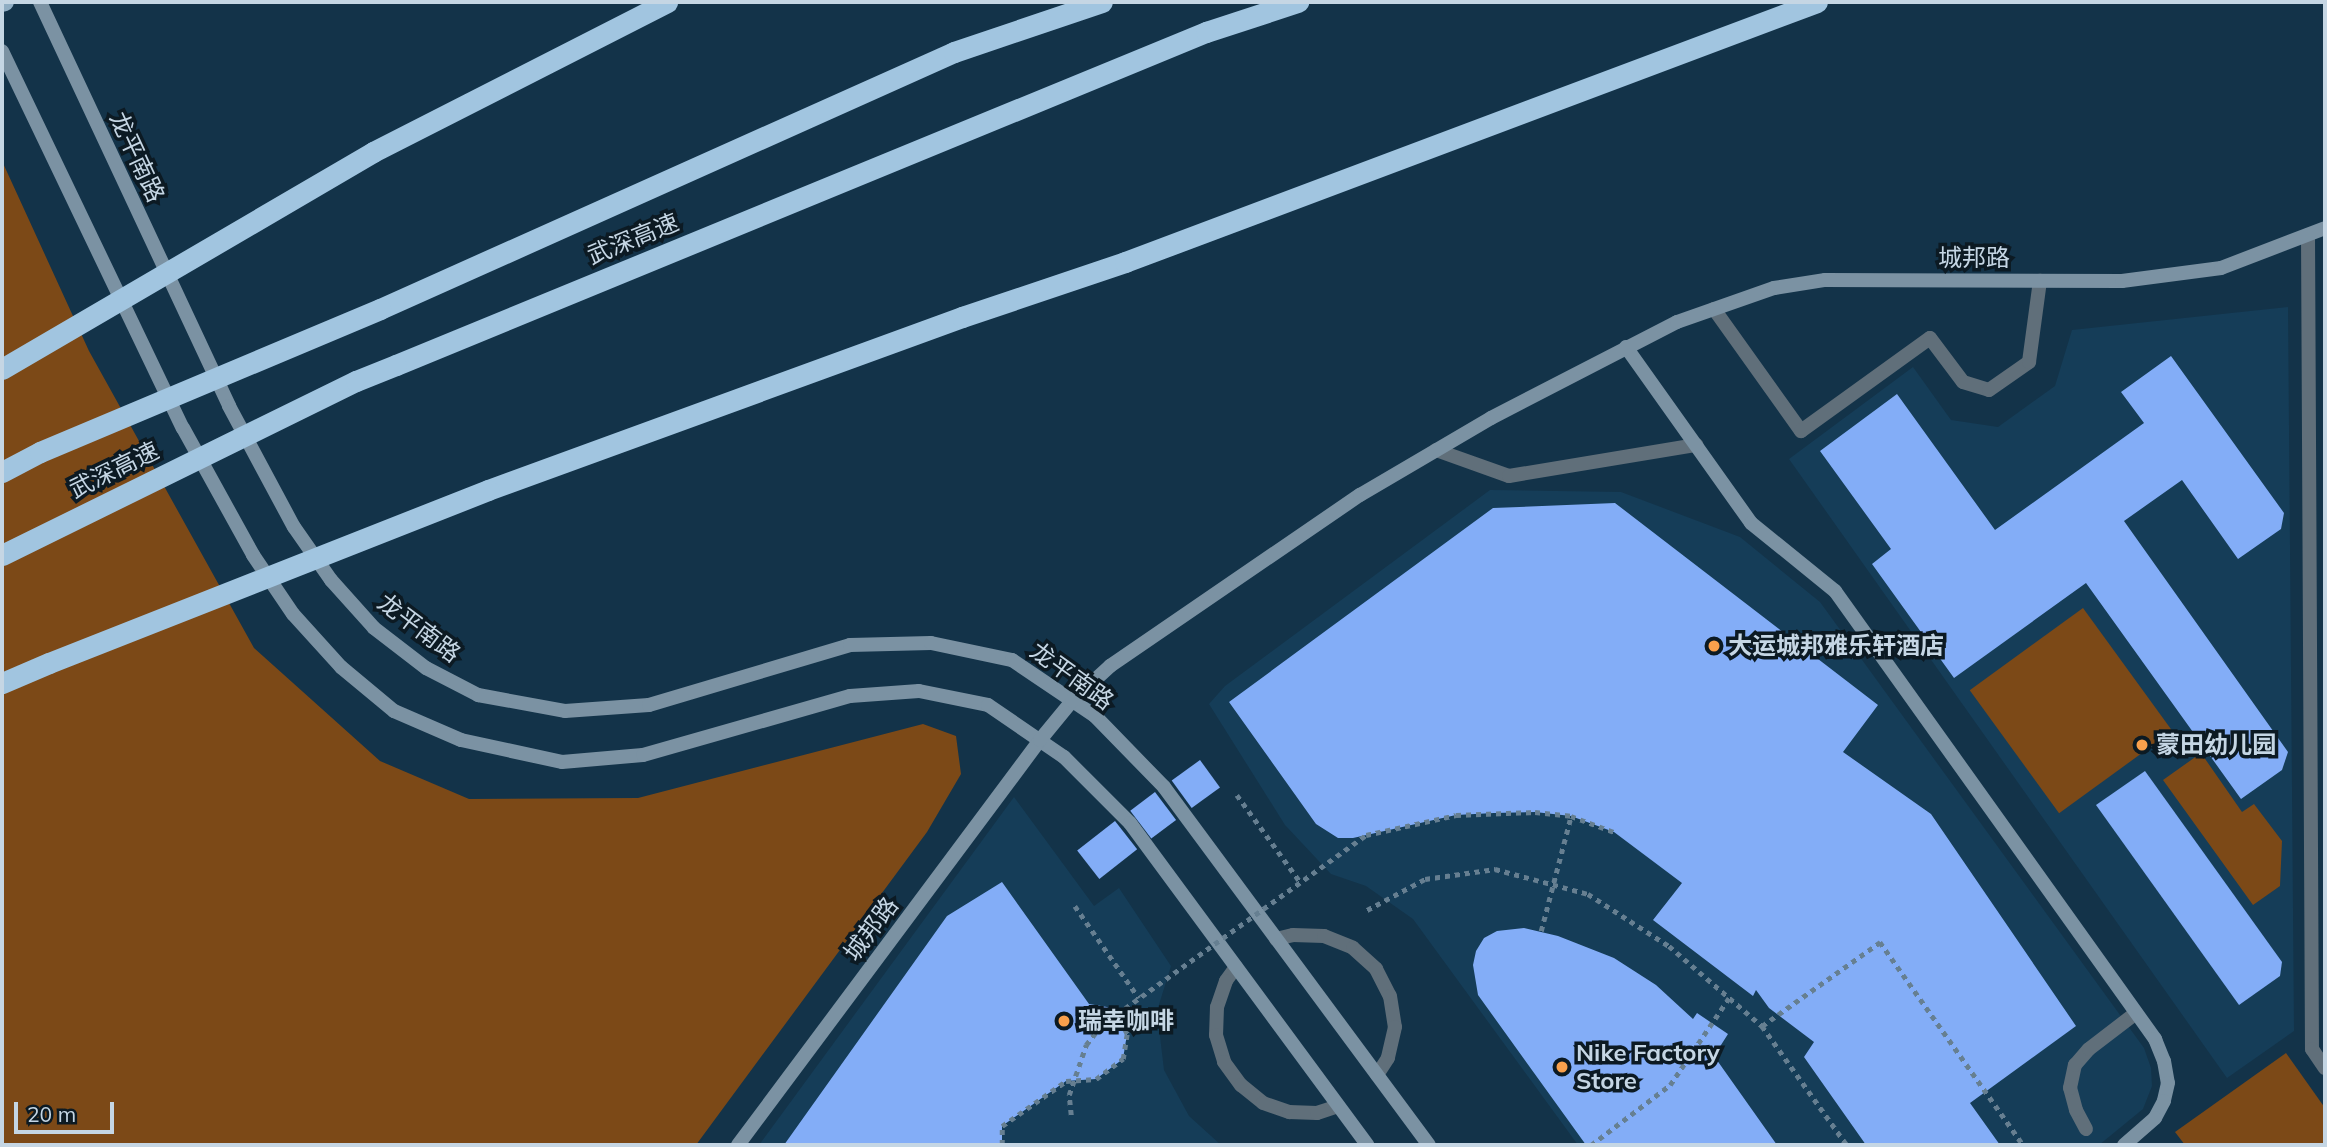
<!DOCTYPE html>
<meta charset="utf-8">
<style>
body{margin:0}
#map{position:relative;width:2327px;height:1147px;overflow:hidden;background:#133349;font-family:Mulish,"Noto Sans SC",sans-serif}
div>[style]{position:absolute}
.built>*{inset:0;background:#153d58}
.green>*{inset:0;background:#7c4917;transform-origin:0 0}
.building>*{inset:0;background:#83adf7;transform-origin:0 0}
.path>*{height:4.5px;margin-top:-2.25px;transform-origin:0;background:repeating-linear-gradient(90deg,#667f91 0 5px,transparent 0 10px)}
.lane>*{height:14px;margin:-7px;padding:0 7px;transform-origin:7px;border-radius:7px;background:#606f7a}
.street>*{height:14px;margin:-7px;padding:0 7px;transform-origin:7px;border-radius:7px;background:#606f7a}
.secondary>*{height:14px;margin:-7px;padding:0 7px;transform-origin:7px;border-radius:7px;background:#7b92a3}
.primary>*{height:18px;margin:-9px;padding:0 9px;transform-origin:9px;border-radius:9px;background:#8fadc3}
.highway>*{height:21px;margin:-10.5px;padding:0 10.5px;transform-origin:10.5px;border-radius:10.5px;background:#a1c5e0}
.path-bridge>*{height:4.5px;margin-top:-2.25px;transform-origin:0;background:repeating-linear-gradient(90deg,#667f91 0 5px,transparent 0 10px)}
.highway-bridge>*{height:21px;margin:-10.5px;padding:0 10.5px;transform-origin:10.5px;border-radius:10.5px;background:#a1c5e0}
.dots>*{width:19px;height:19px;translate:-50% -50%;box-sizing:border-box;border:4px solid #0c1a23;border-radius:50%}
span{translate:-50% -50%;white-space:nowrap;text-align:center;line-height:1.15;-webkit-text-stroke:7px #0c1a23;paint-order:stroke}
.street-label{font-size:24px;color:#c5d6e4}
.poi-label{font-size:24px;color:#c5d6e4;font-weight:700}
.left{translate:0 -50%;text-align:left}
.frame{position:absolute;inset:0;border:4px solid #c5d6e4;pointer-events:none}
.scale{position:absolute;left:14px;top:1102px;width:100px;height:32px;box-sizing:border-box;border:4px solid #c5d6e4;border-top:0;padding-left:9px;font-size:21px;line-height:24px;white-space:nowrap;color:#c5d6e4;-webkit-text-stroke:5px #0c1a23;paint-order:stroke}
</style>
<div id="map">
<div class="built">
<i style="clip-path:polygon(2288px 307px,2294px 1031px,2227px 1078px,1789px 459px,1913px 367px,1951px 420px,1998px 427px,2055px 386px,2072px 330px)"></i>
<i style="clip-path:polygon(1490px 490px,1621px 492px,1740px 537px,1820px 602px,2144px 1048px,2151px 1068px,2152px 1086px,2143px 1109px,2099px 1145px,1578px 1145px,1413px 919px,1366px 886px,1331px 874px,1285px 825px,1209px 704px,1225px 686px)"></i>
<i style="clip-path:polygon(1014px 797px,1094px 906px,1119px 888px,1171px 966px,1157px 1011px,1164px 1070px,1189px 1116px,1221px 1145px,759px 1145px)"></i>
</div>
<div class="green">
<i style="clip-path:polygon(2px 161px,89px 351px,254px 648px,380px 761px,469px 799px,638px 798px,923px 724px,956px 736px,961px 774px,927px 832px,696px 1145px,2px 1145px)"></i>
<i style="left:2083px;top:608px;width:152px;height:140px;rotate:54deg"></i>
<i style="clip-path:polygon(2201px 753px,2242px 812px,2254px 804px,2282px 841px,2280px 886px,2253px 905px,2163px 780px)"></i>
<i style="clip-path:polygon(2286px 1053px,2325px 1108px,2325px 1145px,2185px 1145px,2175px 1132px)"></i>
</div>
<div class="building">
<i style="clip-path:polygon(2171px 356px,2284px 513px,2281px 529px,2238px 559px,2182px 480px,2124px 521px,2288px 752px,2282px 770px,2241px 799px,2086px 583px,1954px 678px,1872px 564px,1891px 549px,1820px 451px,1897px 394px,1995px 530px,2144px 423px,2121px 392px)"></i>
<i style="clip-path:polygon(1615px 503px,1878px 705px,1843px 752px,1931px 814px,2076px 1026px,1970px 1103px,2000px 1145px,1866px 1145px,1804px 1057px,1814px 1042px,1769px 1008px,1756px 990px,1753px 996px,1653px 920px,1682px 883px,1614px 832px,1571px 816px,1535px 812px,1494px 813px,1456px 815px,1353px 838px,1338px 838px,1316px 824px,1229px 702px,1493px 508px)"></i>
<i style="left:1200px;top:760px;width:34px;height:35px;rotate:54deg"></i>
<i style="clip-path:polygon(2145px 771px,2282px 962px,2280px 976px,2239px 1005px,2096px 805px)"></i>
<i style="left:1155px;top:792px;width:35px;height:31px;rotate:53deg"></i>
<i style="left:1115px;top:821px;width:36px;height:48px;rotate:52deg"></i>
<i style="clip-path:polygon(1002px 882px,1089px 1004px,1107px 1007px,1117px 1014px,1127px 1034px,1123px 1059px,1096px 1079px,1066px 1081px,1002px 1126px,1002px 1145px,784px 1145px,947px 916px)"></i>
<i style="clip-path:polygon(1524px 928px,1558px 936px,1614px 958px,1656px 985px,1693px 1019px,1697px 1013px,1728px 1034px,1714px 1056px,1777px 1145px,1586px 1145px,1478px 995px,1473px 965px,1476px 951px,1484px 938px,1497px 931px)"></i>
</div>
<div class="path">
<i style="left:1237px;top:795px;width:109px;rotate:54deg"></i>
<i style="left:1075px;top:906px;width:112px;rotate:55.2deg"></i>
<i style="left:1367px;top:910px;width:66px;rotate:-28.1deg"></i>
<i style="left:1425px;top:879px;width:71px;rotate:-8.1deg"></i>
<i style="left:1495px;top:869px;width:96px;rotate:15deg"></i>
<i style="left:1588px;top:894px;width:96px;rotate:32.7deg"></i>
<i style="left:1669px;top:946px;width:123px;rotate:40.7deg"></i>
<i style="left:1762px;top:1026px;width:146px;rotate:54.5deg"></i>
<i style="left:1762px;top:1026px;width:145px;rotate:-35.4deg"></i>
<i style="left:1880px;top:942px;width:248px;rotate:54.8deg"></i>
<i style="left:1071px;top:1115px;width:20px;rotate:-96deg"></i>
<i style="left:1069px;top:1095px;width:53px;rotate:-71.2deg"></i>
<i style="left:1086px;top:1045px;width:23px;rotate:-52deg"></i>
<i style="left:1100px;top:1027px;width:21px;rotate:-37deg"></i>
<i style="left:1591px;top:1145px;width:99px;rotate:-37.2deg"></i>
<i style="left:1670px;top:1085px;width:105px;rotate:-55.9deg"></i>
</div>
<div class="lane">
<i style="left:1714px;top:309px;width:150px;rotate:54.5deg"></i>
<i style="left:1801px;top:431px;width:159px;rotate:-35.8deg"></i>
<i style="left:1930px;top:338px;width:55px;rotate:53.1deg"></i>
<i style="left:1963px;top:382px;width:27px;rotate:17deg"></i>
<i style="left:1989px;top:390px;width:49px;rotate:-35deg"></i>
<i style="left:2029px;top:362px;width:82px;rotate:-82.3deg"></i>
<i style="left:1436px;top:450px;width:77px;rotate:19.6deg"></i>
<i style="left:1509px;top:476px;width:190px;rotate:-9.4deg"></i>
<i style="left:2086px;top:1129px;width:21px;rotate:-118deg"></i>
<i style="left:2076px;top:1110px;width:23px;rotate:-105deg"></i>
<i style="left:2070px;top:1088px;width:24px;rotate:-78deg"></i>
<i style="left:2075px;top:1065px;width:21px;rotate:-49deg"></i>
<i style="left:2089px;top:1049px;width:59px;rotate:-37.5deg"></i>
</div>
<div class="street">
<i style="left:2308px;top:235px;width:814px;rotate:89.72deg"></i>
<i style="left:2312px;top:1049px;width:23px;rotate:56deg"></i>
<i style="left:1276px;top:939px;width:17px;rotate:-13deg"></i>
<i style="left:1293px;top:935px;width:31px;rotate:2deg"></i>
<i style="left:1324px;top:936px;width:31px;rotate:22deg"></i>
<i style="left:1353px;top:948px;width:31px;rotate:42deg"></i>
<i style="left:1376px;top:969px;width:30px;rotate:63deg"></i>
<i style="left:1390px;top:996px;width:31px;rotate:81deg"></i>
<i style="left:1395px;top:1027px;width:32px;rotate:103deg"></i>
<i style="left:1388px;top:1058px;width:20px;rotate:123deg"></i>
<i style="left:1236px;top:967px;width:17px;rotate:126deg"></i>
<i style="left:1226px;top:981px;width:28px;rotate:109deg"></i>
<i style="left:1217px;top:1007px;width:28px;rotate:92deg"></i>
<i style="left:1216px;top:1035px;width:28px;rotate:73deg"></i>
<i style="left:1224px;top:1062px;width:29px;rotate:54deg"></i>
<i style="left:1241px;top:1085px;width:28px;rotate:39deg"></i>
<i style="left:1263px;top:1103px;width:28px;rotate:19deg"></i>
<i style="left:1289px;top:1112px;width:28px;rotate:2deg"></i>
<i style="left:1317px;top:1113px;width:22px;rotate:-18deg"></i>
</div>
<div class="secondary">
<i style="left:40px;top:2px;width:446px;rotate:64.9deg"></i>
<i style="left:229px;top:406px;width:137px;rotate:61.8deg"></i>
<i style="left:294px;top:527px;width:65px;rotate:55.1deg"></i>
<i style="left:331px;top:580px;width:64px;rotate:48.1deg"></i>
<i style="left:374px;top:628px;width:66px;rotate:37.6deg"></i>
<i style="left:426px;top:668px;width:59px;rotate:27.4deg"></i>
<i style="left:478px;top:695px;width:88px;rotate:10.4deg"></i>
<i style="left:565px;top:711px;width:84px;rotate:-4.1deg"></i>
<i style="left:649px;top:705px;width:210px;rotate:-16.6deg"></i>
<i style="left:850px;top:645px;width:81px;rotate:-1.4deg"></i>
<i style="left:931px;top:643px;width:83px;rotate:11.9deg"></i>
<i style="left:1012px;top:660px;width:100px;rotate:34deg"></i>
<i style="left:1095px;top:716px;width:99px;rotate:45.8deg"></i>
<i style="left:1164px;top:787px;width:445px;rotate:53.5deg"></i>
<i style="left:2px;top:51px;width:418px;rotate:64.4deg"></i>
<i style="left:183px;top:428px;width:145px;rotate:61.1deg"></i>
<i style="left:253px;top:555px;width:71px;rotate:55.9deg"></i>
<i style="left:293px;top:614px;width:72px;rotate:47.8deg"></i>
<i style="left:341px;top:667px;width:69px;rotate:39.7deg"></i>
<i style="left:394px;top:711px;width:73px;rotate:23.4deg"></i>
<i style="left:461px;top:740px;width:103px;rotate:12.3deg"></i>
<i style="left:562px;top:762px;width:81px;rotate:-4.9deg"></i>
<i style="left:643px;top:755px;width:215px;rotate:-15.9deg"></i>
<i style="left:850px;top:696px;width:69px;rotate:-4.1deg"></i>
<i style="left:919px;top:691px;width:70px;rotate:11.5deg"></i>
<i style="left:988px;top:705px;width:92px;rotate:34.4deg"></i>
<i style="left:1064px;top:757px;width:93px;rotate:45deg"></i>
<i style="left:1130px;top:823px;width:400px;rotate:53.6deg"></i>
<i style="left:1626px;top:347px;width:216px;rotate:54.6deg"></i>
<i style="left:1751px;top:523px;width:108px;rotate:39deg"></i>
<i style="left:1835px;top:591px;width:551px;rotate:54.46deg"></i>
<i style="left:2155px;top:1039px;width:24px;rotate:68deg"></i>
<i style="left:2164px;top:1061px;width:22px;rotate:80deg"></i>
<i style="left:2168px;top:1083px;width:18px;rotate:103deg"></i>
<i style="left:2164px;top:1101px;width:19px;rotate:118deg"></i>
<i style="left:2155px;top:1118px;width:41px;rotate:138.9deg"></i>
<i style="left:738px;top:1145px;width:505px;rotate:-53.29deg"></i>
<i style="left:1040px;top:740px;width:50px;rotate:-50.6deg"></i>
<i style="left:1072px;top:701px;width:52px;rotate:-42.6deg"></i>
<i style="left:1110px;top:666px;width:303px;rotate:-34.4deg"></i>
<i style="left:1360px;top:495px;width:152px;rotate:-30.4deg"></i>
<i style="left:1491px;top:418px;width:209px;rotate:-27.3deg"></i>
<i style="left:1677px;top:322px;width:103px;rotate:-19.3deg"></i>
<i style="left:1774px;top:288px;width:52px;rotate:-8.9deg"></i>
<i style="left:1825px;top:280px;width:297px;rotate:0.2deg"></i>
<i style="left:2122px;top:281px;width:100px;rotate:-7.5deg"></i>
<i style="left:2221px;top:268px;width:111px;rotate:-21deg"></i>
</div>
<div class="primary">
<i style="left:2px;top:3px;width:3px;rotate:-18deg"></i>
</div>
<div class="highway">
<i style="left:373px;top:152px;width:330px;rotate:-27deg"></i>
<i style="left:380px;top:309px;width:629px;rotate:-24.12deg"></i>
<i style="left:954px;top:52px;width:156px;rotate:-18.7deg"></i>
<i style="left:396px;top:365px;width:876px;rotate:-22.35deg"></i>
<i style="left:1206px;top:32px;width:97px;rotate:-18.1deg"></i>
<i style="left:488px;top:490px;width:505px;rotate:-20.05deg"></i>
<i style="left:962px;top:317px;width:172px;rotate:-18.6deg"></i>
<i style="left:1125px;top:262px;width:739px;rotate:-20.59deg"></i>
<i style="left:2px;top:683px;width:51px;rotate:-23.1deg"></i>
</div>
<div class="path-bridge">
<i style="left:1541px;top:931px;width:119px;rotate:-75.4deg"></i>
<i style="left:1002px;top:1145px;width:19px;rotate:-90deg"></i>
<i style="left:1002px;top:1126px;width:78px;rotate:-35.1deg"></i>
<i style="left:1066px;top:1081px;width:30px;rotate:-4deg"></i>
<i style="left:1096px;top:1079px;width:34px;rotate:-37deg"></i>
<i style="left:1123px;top:1059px;width:25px;rotate:-81deg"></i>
<i style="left:1127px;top:1034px;width:22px;rotate:-117deg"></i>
<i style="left:1117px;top:1014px;width:307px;rotate:-35.7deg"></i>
<i style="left:1366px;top:835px;width:92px;rotate:-12.5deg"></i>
<i style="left:1456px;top:815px;width:79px;rotate:-2.2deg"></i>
<i style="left:1535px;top:812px;width:36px;rotate:6deg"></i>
<i style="left:1571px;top:816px;width:46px;rotate:20.4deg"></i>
</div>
<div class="highway-bridge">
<i style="left:2px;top:369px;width:430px;rotate:-30.3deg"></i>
<i style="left:2px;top:472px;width:43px;rotate:-27.8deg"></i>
<i style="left:40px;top:452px;width:369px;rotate:-22.8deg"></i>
<i style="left:2px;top:555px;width:394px;rotate:-26.2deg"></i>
<i style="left:356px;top:381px;width:43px;rotate:-21.8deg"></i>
<i style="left:49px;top:663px;width:472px;rotate:-21.5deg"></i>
</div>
<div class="dots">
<i style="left:1714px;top:646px;background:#f9a04c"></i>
<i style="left:2142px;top:745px;background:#f9a04c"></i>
<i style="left:1064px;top:1021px;background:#f9a04c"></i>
<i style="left:1562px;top:1067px;background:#f9a04c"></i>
</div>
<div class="street-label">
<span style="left:137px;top:157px;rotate:65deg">龙平南路</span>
<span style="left:633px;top:239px;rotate:-22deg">武深高速</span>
<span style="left:1974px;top:258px">城邦路</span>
<span style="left:114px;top:470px;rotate:-26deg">武深高速</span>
<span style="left:419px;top:628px;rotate:37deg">龙平南路</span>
<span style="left:1072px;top:676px;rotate:36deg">龙平南路</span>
<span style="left:871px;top:929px;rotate:-53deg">城邦路</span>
</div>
<div class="poi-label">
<span class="left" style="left:1728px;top:646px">大运城邦雅乐轩酒店</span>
<span class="left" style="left:2156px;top:745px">蒙田幼儿园</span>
<span class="left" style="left:1078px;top:1021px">瑞幸咖啡</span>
<span class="left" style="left:1576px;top:1067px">Nike Factory<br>Store</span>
</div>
<div class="frame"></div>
<div class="scale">20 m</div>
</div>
